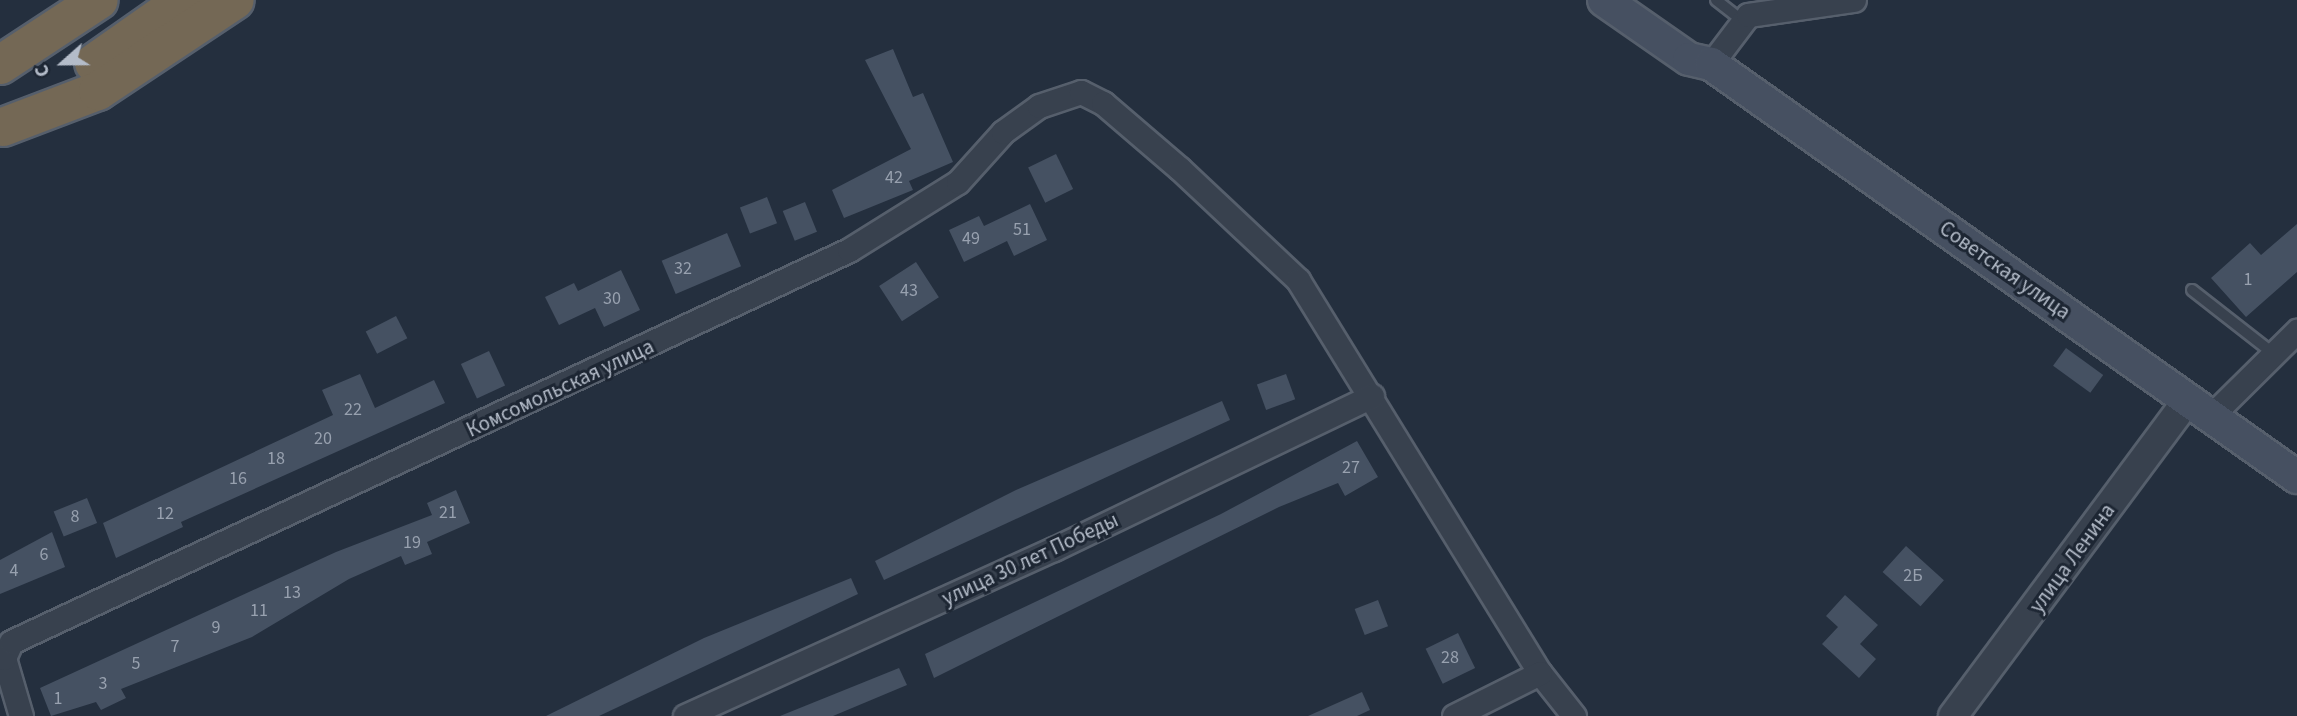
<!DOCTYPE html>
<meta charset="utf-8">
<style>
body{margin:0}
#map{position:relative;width:2297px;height:716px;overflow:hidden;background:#242f3e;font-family:"Source Sans 3",sans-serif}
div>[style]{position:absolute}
.building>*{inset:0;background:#455162;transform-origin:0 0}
.roads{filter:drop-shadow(2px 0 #565f6c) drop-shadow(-2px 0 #565f6c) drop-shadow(0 2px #565f6c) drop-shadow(0 -2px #565f6c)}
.service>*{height:10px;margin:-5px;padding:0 5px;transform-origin:5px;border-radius:5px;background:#38414e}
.minor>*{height:23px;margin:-11.5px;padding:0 11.5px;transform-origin:11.5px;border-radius:11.5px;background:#38414e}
.tertiary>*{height:28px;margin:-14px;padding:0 14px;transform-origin:14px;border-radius:14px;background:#38414e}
.secondary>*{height:32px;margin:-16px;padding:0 16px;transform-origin:16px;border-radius:16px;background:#465061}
.motorway>*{height:38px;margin:-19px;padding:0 19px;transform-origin:19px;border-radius:19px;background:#746855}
span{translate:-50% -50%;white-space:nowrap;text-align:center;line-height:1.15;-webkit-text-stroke:6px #1d2633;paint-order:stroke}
.number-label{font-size:18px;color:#98a1af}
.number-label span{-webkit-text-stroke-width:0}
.street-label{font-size:21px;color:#b4bcc9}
.north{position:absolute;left:28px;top:28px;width:70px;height:70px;-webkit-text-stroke:5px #1d2633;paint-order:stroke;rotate:249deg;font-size:19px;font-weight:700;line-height:28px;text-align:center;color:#b4bcc9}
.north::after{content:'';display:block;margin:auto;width:24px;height:32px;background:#b4bcc9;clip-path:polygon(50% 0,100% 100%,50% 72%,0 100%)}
</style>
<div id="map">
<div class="building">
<i style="clip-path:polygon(893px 49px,913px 97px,923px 93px,953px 162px,909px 181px,913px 190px,844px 218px,832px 190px,911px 149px,865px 60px)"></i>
<i style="left:1056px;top:154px;width:39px;height:31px;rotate:64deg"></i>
<i style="left:767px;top:197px;width:28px;height:29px;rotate:69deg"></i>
<i style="left:805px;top:202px;width:32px;height:24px;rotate:68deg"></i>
<i style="clip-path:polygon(1030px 204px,1047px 240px,1014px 256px,1007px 241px,964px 262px,949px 230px,979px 216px,984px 226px)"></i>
<i style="clip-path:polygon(2297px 224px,2297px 272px,2246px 317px,2211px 278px,2250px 243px,2261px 255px)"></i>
<i style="left:727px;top:233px;width:36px;height:71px;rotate:67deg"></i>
<i style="left:916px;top:262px;width:42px;height:44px;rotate:57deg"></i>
<i style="clip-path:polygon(621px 270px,640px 310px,604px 327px,595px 308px,559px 325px,545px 297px,574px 283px,578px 291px)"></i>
<i style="left:396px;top:316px;width:25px;height:34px;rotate:63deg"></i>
<i style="left:2066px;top:348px;width:46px;height:22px;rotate:36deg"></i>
<i style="left:489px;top:351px;width:38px;height:31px;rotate:65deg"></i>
<i style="clip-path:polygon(360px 374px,375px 408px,434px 380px,445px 403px,181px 522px,183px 527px,116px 558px,103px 523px,333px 415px,322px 390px)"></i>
<i style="left:1286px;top:374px;width:27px;height:31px;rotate:70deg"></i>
<i style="clip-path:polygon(1222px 401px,1230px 420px,884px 580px,875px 561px,1016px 490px)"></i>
<i style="clip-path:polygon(1357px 441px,1378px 477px,1345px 496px,1338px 483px,1279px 507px,934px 678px,925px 654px,1221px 514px)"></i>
<i style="clip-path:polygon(456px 490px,470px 523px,427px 542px,432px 554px,405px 565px,401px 556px,349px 579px,252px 637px,121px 689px,126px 698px,101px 710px,96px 702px,51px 716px,40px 688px,336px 552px,432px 515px,427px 503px)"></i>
<i style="left:87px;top:498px;width:27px;height:36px;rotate:68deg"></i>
<i style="clip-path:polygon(52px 532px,65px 567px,0 594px,0 560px)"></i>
<i style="left:1906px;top:546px;width:51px;height:35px;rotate:42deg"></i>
<i style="clip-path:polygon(851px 578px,858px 594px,599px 716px,546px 716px,704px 638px)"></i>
<i style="clip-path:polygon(1845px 595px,1878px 625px,1860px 644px,1876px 659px,1859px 678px,1822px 644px,1838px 627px,1826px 616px)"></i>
<i style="left:1378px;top:600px;width:28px;height:25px;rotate:69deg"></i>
<i style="left:1458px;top:633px;width:39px;height:36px;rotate:64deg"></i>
<i style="clip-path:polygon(899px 668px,907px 685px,833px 716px,780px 716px)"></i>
<i style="clip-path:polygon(1362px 692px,1370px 710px,1357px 716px,1308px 716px)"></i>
</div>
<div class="roads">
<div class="service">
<i style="left:1716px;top:0;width:33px;rotate:38deg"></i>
<i style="left:2192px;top:290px;width:104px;rotate:38deg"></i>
</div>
<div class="minor">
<i style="left:1711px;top:64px;width:61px;rotate:-52.9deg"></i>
<i style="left:1748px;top:15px;width:107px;rotate:-8.1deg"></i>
<i style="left:2212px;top:415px;width:120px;rotate:-44.7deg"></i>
<i style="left:21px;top:716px;width:60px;rotate:-106.3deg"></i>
<i style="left:4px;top:658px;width:17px;rotate:-66deg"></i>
<i style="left:11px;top:642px;width:925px;rotate:-25.07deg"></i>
<i style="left:849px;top:250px;width:128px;rotate:-32deg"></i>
<i style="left:958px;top:182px;width:67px;rotate:-48deg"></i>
<i style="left:1003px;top:132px;width:44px;rotate:-35.8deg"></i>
<i style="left:1039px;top:106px;width:44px;rotate:-18.4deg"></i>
<i style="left:1081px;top:92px;width:25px;rotate:27deg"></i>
<i style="left:1103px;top:103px;width:101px;rotate:40.6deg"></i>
<i style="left:1180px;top:169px;width:162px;rotate:43.2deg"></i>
<i style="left:1298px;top:280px;width:462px;rotate:58.4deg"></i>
<i style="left:1540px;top:673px;width:55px;rotate:51.7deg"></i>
<i style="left:685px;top:716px;width:405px;rotate:-24.4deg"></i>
<i style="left:1054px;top:549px;width:353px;rotate:-25.7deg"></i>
<i style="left:1454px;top:716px;width:96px;rotate:-26.6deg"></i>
</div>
<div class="tertiary">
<i style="left:1953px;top:716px;width:395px;rotate:-53.4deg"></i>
</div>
<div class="secondary">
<i style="left:1604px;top:0;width:103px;rotate:34.8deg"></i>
<i style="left:1689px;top:59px;width:23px;rotate:13deg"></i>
<i style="left:1711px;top:64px;width:717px;rotate:35.18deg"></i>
</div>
<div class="motorway">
<i style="left:94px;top:63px;width:110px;rotate:-35deg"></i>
<i style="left:0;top:65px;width:118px;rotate:-33.3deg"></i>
<i style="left:3px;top:127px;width:102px;rotate:-20.8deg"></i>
<i style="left:98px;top:91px;width:164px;rotate:-33.6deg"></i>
</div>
</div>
<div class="number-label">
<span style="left:894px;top:178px">42</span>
<span style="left:1022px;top:230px">51</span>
<span style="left:971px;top:239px">49</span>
<span style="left:683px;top:269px">32</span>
<span style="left:2248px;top:280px">1</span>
<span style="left:909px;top:291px">43</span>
<span style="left:612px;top:299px">30</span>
<span style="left:353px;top:410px">22</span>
<span style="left:323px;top:439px">20</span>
<span style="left:276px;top:459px">18</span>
<span style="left:1351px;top:468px">27</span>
<span style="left:238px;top:479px">16</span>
<span style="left:448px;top:513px">21</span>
<span style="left:165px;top:514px">12</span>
<span style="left:75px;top:517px">8</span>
<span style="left:412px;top:543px">19</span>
<span style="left:44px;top:555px">6</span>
<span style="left:14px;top:571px">4</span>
<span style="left:1913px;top:576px">2Б</span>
<span style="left:292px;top:593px">13</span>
<span style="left:259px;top:611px">11</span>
<span style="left:216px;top:628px">9</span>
<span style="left:175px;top:647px">7</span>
<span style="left:1450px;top:658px">28</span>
<span style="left:136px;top:664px">5</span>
<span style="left:103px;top:684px">3</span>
<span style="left:58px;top:699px">1</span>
</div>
<div class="street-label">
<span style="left:2005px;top:270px;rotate:35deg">Советская улица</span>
<span style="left:560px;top:388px;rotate:-25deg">Комсомольская улица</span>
<span style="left:2072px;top:558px;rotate:-54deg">улица Ленина</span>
<span style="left:1030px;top:559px;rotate:-25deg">улица 30 лет Победы</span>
</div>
<div class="north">С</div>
</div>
